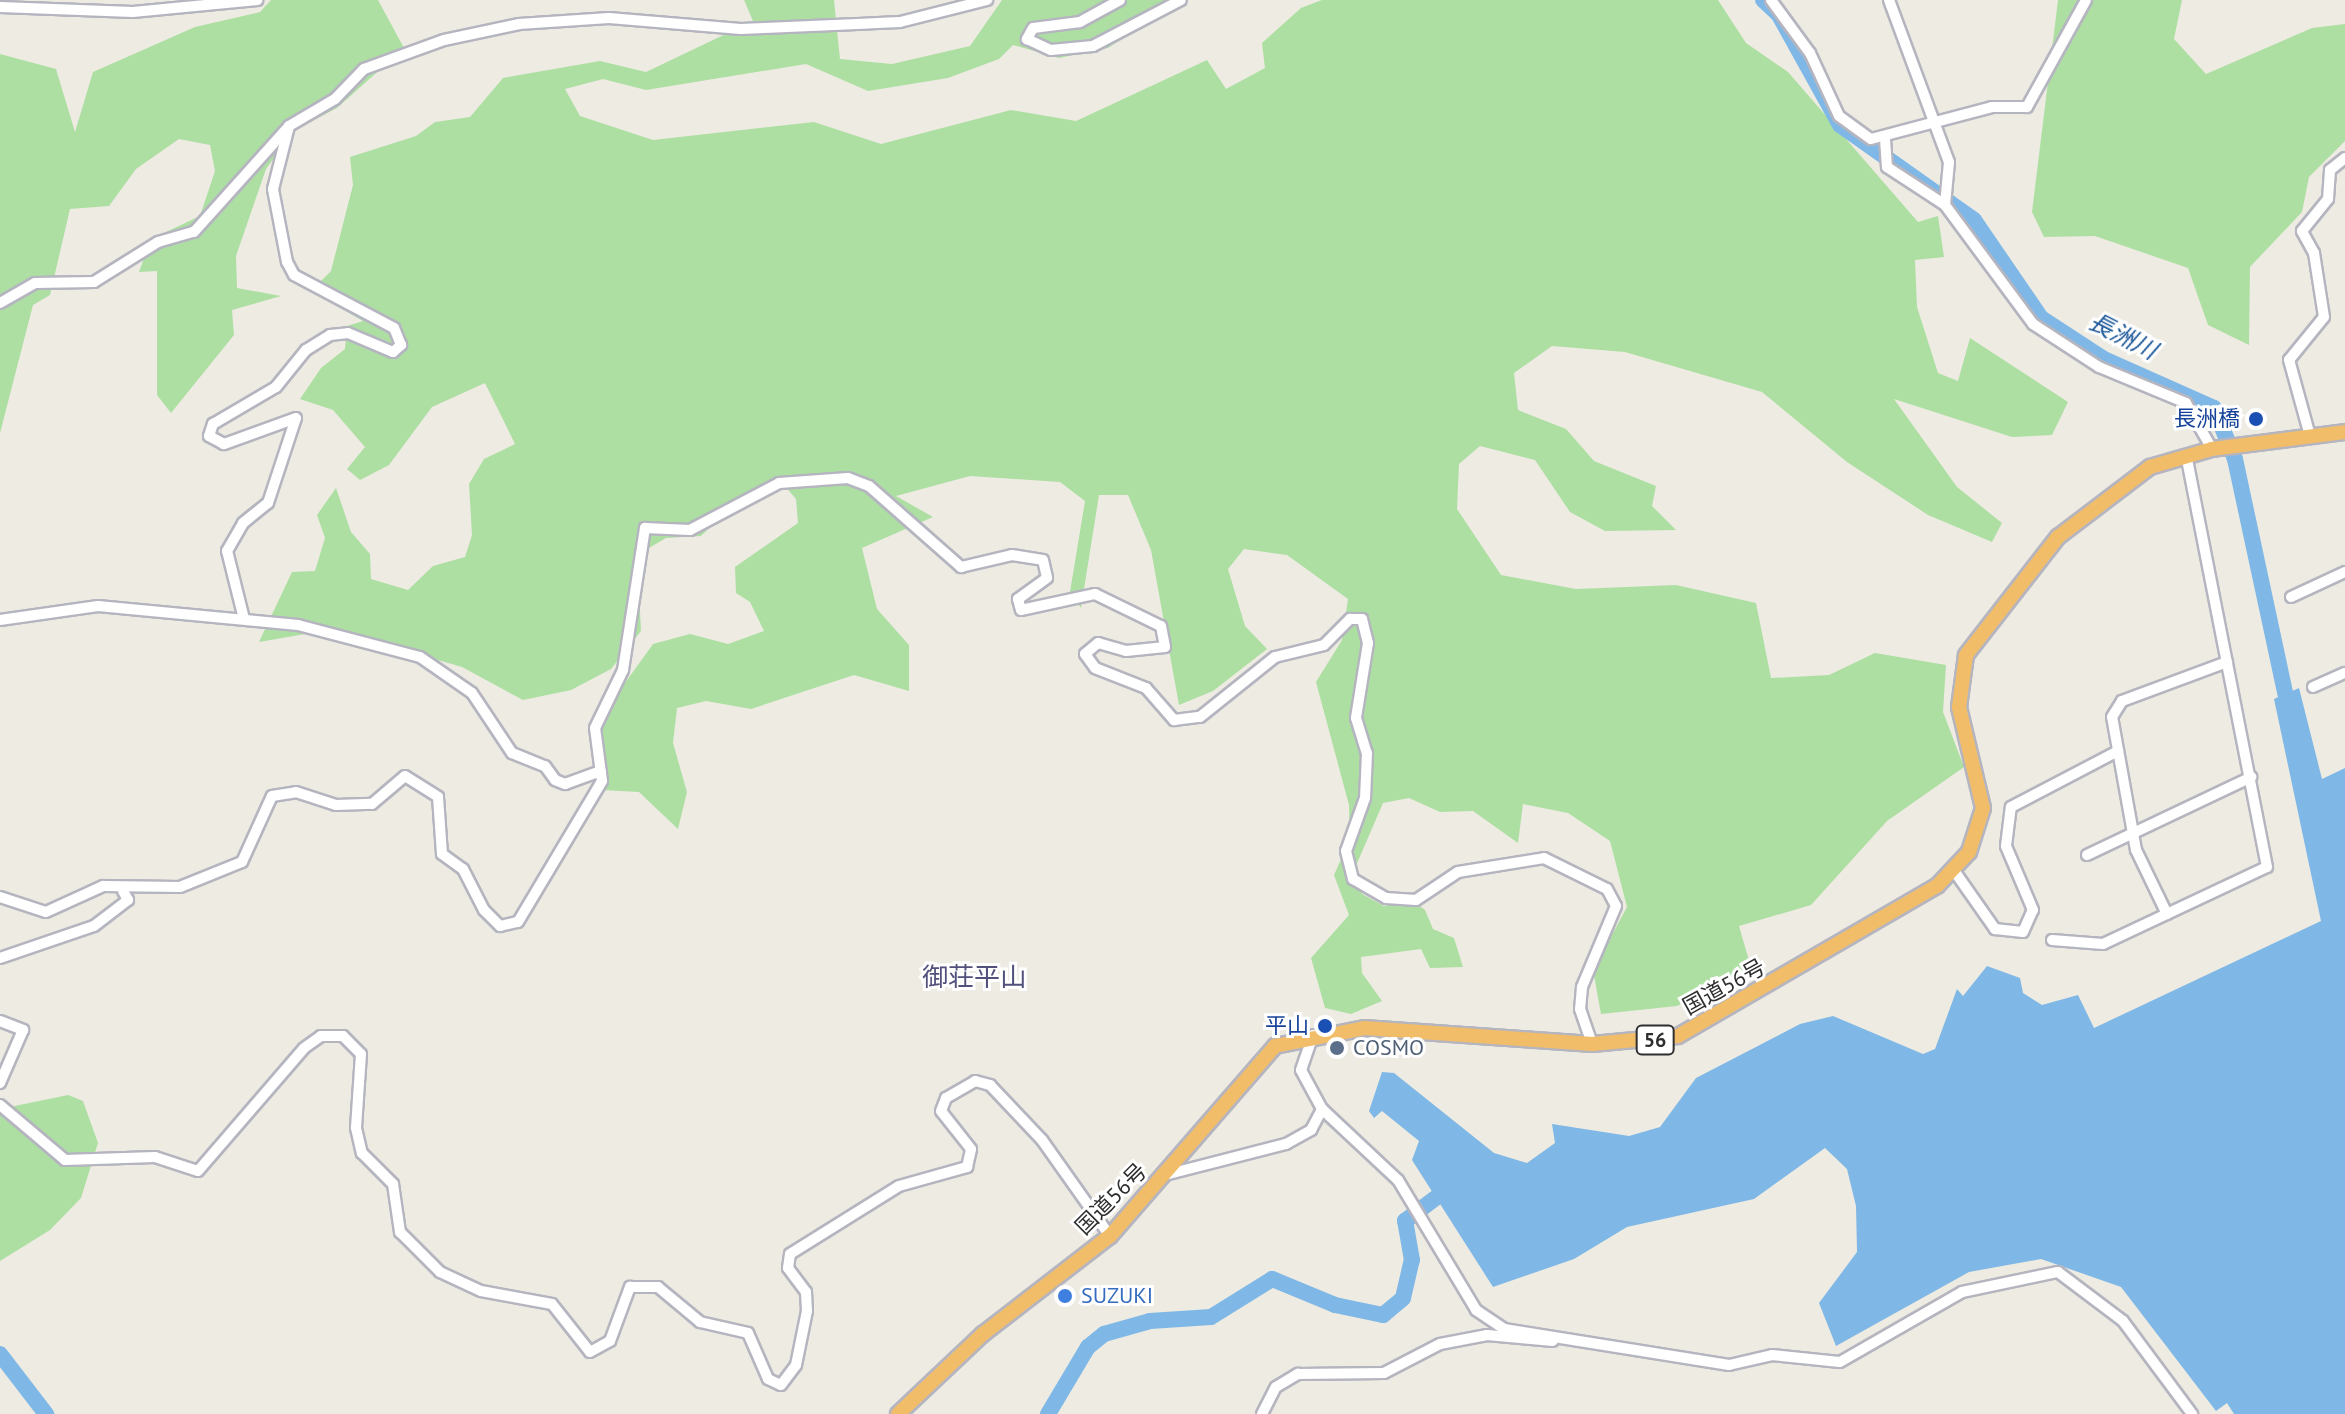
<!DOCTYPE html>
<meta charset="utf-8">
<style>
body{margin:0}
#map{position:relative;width:2345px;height:1414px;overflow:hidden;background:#eeebe2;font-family:"PT Sans","Noto Sans JP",sans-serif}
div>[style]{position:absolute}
.green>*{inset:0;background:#addfa3}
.water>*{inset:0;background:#7fb8e6}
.river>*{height:16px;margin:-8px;padding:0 8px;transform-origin:8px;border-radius:8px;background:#7fb8e6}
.roads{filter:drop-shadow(2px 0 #b5b5c0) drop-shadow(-2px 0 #b5b5c0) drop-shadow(0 2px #b5b5c0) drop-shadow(0 -2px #b5b5c0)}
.minor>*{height:10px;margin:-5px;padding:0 5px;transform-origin:5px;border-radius:5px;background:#fff}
.highway>*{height:14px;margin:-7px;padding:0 7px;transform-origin:7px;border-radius:7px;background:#f2bd69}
.dots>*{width:22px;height:22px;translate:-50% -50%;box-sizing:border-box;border:4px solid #fff;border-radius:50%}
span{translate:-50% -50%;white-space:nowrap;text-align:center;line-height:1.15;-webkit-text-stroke:6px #fff;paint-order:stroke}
.shield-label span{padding:2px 6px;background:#fff;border:2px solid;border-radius:6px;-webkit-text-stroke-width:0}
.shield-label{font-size:20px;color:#2e2e2e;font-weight:700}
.transit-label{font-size:22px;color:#164399}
.right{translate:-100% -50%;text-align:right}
.street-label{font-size:22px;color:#2e2e2e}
.service-label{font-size:22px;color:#4e5e75}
.left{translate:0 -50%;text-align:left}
.shop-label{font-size:22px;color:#366cbe}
.water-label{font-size:24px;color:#195597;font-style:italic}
.quarter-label{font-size:26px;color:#51517c}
</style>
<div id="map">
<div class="green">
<i style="clip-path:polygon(271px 0,378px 0,404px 48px,337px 108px,295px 130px,266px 169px,236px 256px,237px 288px,281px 296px,232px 310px,234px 335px,171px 413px,157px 395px,157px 271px,139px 272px,151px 239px,200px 216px,215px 171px,210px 145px,179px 139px,136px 169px,109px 206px,70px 209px,50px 295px,33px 305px,0 433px,0 54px,56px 69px,75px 132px,93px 72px,195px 27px,260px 12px)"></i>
<i style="clip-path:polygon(744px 0,834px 0,840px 59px,892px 64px,970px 46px,1002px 0,1180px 0,1108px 48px,1059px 58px,1013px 45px,999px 59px,948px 78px,868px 91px,806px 64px,646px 90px,603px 79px,565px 89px,580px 116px,653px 140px,814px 122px,881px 144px,1011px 110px,1076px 121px,1207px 60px,1226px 89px,1265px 68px,1262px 43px,1301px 8px,1322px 0,1718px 0,1746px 43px,1788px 72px,1918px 222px,1938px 216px,1944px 257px,1915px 260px,1917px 307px,1938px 373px,1958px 381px,1970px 338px,2068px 402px,2052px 435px,2012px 437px,1894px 399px,1957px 487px,2002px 523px,1992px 542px,1928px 515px,1847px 462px,1762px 392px,1625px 352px,1552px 346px,1514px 373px,1518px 410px,1566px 429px,1594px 461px,1656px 486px,1652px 506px,1676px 530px,1605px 531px,1570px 512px,1535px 460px,1480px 446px,1459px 464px,1457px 509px,1501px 575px,1576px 589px,1676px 585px,1756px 603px,1771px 678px,1829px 675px,1875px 653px,1946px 665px,1943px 712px,1964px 767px,1887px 821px,1811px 905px,1739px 926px,1752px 971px,1677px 1006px,1601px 1014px,1593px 970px,1627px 907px,1610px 841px,1568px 813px,1523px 804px,1518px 843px,1473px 811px,1440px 812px,1409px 798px,1383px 803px,1355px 868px,1362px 894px,1384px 906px,1411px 900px,1425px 910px,1433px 929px,1454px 938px,1463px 967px,1430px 968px,1421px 949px,1361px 957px,1362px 973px,1382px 1001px,1351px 1014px,1325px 1008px,1311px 958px,1349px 915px,1334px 875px,1350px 839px,1349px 805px,1316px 682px,1342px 640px,1348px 599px,1287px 555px,1244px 549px,1228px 569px,1245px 626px,1267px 649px,1213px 691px,1179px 705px,1151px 550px,1128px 495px,1099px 495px,1081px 608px,1070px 592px,1085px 501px,1060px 482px,970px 476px,896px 496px,933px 517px,862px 548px,877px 609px,909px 645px,909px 691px,854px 675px,751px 709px,706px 701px,677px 708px,673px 743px,687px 792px,678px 829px,639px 792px,602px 790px,596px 762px,602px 715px,653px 644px,690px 634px,728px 644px,764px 631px,750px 602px,736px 593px,735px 567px,798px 523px,796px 499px,777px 477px,739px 499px,701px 536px,666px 538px,637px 555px,641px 631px,611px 669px,571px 690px,523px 700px,462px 667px,400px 649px,311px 633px,259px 642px,292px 572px,315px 571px,325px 538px,317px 515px,336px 488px,351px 532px,370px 554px,371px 579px,408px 590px,433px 566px,465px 557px,472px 535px,469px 484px,484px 459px,515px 444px,485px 383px,432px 407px,389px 465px,360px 480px,347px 469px,365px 447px,333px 410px,300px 399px,321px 368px,345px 349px,347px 326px,363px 321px,311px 291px,331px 271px,353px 185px,350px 157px,416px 136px,435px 122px,470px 117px,503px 78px,600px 61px,646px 72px,753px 21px)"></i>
<i style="clip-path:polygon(2058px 0,2182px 0,2174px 39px,2206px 74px,2312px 28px,2345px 24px,2345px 141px,2309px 177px,2302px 212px,2250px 267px,2249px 345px,2208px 325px,2188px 268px,2095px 236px,2044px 237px,2032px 212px)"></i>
<i style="clip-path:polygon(68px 1095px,83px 1101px,98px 1143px,81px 1198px,50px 1230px,0 1261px,0 1109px)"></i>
</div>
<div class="water">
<i style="clip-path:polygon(2299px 688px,2322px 779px,2345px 768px,2345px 1414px,2234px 1414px,2227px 1403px,2216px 1411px,2121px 1287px,2041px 1259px,1969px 1272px,1836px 1346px,1819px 1303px,1857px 1252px,1856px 1206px,1847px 1169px,1825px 1148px,1754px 1199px,1627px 1227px,1574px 1259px,1493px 1287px,1412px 1160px,1419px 1141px,1382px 1111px,1374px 1118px,1369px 1111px,1382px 1072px,1394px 1073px,1494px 1153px,1527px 1163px,1555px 1143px,1552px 1124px,1629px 1136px,1660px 1127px,1696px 1078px,1800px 1024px,1833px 1016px,1923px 1054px,1935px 1049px,1957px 989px,1963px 996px,1987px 966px,2020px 978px,2023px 993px,2042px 1005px,2078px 995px,2094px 1028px,2321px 921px,2274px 699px)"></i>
</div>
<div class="river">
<i style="left:1763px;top:0;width:22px;rotate:43deg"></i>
<i style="left:1779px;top:15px;width:126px;rotate:61deg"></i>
<i style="left:1840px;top:125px;width:164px;rotate:35.3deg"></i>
<i style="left:1974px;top:220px;width:119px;rotate:55.6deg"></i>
<i style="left:2041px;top:318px;width:75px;rotate:33.1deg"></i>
<i style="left:2104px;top:359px;width:120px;rotate:24deg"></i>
<i style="left:2214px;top:408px;width:55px;rotate:67.6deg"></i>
<i style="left:2235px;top:459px;width:262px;rotate:77.9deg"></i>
<i style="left:0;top:1354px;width:76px;rotate:52.5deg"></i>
<i style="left:1048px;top:1414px;width:78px;rotate:-59.2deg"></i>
<i style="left:1088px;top:1347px;width:21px;rotate:-39deg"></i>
<i style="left:1104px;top:1334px;width:48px;rotate:-15.8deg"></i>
<i style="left:1150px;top:1321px;width:61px;rotate:-3.8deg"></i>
<i style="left:1211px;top:1317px;width:72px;rotate:-31.9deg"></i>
<i style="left:1272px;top:1279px;width:68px;rotate:22.4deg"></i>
<i style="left:1335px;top:1305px;width:49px;rotate:11.8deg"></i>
<i style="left:1383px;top:1315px;width:26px;rotate:-40deg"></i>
<i style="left:1403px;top:1298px;width:39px;rotate:-77deg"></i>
<i style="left:1412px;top:1260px;width:40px;rotate:-100deg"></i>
<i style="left:1405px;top:1221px;width:55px;rotate:-36.9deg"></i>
</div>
<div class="roads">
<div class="minor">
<i style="left:1120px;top:0;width:46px;rotate:151.2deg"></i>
<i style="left:1080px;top:22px;width:47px;rotate:172.7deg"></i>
<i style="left:1033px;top:28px;width:13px;rotate:119deg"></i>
<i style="left:1027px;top:39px;width:26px;rotate:25deg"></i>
<i style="left:1051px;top:50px;width:42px;rotate:-5.4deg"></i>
<i style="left:1093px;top:46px;width:99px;rotate:-27.6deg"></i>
<i style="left:1771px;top:0;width:66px;rotate:53.7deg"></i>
<i style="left:1810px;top:53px;width:69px;rotate:65.3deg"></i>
<i style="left:1839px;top:116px;width:39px;rotate:36deg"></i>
<i style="left:1871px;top:139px;width:125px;rotate:-14.8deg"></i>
<i style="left:1992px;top:107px;width:35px"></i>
<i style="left:2027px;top:107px;width:122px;rotate:-61.1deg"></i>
<i style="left:1889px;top:0;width:173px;rotate:69.7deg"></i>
<i style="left:1949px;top:162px;width:43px;rotate:95.3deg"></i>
<i style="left:0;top:7px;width:133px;rotate:2.2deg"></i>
<i style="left:133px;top:12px;width:125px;rotate:-5.5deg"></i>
<i style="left:1885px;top:139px;width:28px;rotate:86deg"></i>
<i style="left:1887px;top:167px;width:69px;rotate:33.2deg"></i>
<i style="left:1945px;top:205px;width:148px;rotate:53.5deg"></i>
<i style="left:2033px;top:324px;width:79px;rotate:33.1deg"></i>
<i style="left:2099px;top:367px;width:94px;rotate:22.5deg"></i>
<i style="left:2186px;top:403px;width:53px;rotate:60.5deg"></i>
<i style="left:0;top:303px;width:40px;rotate:-29.7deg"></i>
<i style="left:35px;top:283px;width:59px;rotate:-1deg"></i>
<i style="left:94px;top:282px;width:75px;rotate:-32deg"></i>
<i style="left:158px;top:242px;width:37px;rotate:-16deg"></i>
<i style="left:194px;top:232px;width:142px;rotate:-48.1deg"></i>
<i style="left:289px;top:126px;width:53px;rotate:-30.4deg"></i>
<i style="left:335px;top:99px;width:42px;rotate:-46deg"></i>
<i style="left:364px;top:69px;width:85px;rotate:-19.9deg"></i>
<i style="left:444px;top:40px;width:77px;rotate:-12deg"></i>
<i style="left:519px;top:24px;width:90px;rotate:-3.8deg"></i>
<i style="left:609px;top:18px;width:132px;rotate:4.8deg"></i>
<i style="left:741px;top:29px;width:159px;rotate:-2.5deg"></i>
<i style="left:900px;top:22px;width:90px;rotate:-14.2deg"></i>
<i style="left:2310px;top:436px;width:79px;rotate:-105.4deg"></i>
<i style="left:2289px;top:360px;width:55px;rotate:-50.9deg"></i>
<i style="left:2324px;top:317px;width:65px;rotate:-98.9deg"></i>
<i style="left:2314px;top:253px;width:25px;rotate:-119deg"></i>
<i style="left:2302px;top:231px;width:41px;rotate:-50.9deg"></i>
<i style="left:2328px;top:199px;width:29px;rotate:-86deg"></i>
<i style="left:2330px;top:170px;width:19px;rotate:-39deg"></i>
<i style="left:2291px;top:597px;width:60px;rotate:-24.8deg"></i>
<i style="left:244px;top:619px;width:70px;rotate:-104deg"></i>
<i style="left:227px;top:551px;width:32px;rotate:-60deg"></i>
<i style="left:243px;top:523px;width:32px;rotate:-39deg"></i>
<i style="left:268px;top:503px;width:89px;rotate:-71.8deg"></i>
<i style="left:296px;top:418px;width:77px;rotate:160.1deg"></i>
<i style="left:224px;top:444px;width:17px;rotate:-152deg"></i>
<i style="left:209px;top:436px;width:13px;rotate:-72deg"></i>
<i style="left:213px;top:424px;width:73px;rotate:-30.4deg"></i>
<i style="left:276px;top:387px;width:48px;rotate:-51deg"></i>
<i style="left:306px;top:350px;width:28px;rotate:-32deg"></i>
<i style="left:330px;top:335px;width:18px;rotate:-6deg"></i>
<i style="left:348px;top:333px;width:49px;rotate:22.9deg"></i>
<i style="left:393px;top:352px;width:11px;rotate:-41deg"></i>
<i style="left:401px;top:345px;width:18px;rotate:-112deg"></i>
<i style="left:394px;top:328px;width:113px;rotate:-152.1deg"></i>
<i style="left:294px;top:275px;width:15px;rotate:-118deg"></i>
<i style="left:287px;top:262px;width:74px;rotate:-100.9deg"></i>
<i style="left:273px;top:189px;width:65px;rotate:-75.7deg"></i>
<i style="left:0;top:620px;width:99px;rotate:-8.1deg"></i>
<i style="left:98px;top:606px;width:201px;rotate:5.4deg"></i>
<i style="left:298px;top:625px;width:126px;rotate:14.7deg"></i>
<i style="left:420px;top:657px;width:63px;rotate:34.7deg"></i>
<i style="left:472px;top:693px;width:72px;rotate:56.3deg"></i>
<i style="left:512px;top:753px;width:35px;rotate:22deg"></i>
<i style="left:545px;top:766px;width:17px;rotate:54deg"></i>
<i style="left:555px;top:780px;width:11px;rotate:22deg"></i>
<i style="left:565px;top:784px;width:38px;rotate:-20deg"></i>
<i style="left:2313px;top:687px;width:35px;rotate:-24deg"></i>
<i style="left:2087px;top:855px;width:182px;rotate:-25.4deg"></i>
<i style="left:1955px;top:872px;width:70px;rotate:54.9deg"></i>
<i style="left:1995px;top:929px;width:28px;rotate:6deg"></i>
<i style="left:2023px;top:932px;width:24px;rotate:-66deg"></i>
<i style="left:2033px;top:910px;width:69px;rotate:-112.9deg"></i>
<i style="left:2006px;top:846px;width:39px;rotate:-83deg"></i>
<i style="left:2011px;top:807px;width:121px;rotate:-27.6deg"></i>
<i style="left:0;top:897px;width:48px;rotate:18.1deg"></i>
<i style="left:46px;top:912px;width:63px;rotate:-24.5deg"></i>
<i style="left:103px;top:886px;width:77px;rotate:0.7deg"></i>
<i style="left:180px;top:887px;width:67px;rotate:-22deg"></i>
<i style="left:242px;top:862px;width:72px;rotate:-65.6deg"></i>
<i style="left:272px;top:796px;width:24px;rotate:-9deg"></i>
<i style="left:296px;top:792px;width:42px;rotate:18deg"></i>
<i style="left:336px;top:805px;width:36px;rotate:-2deg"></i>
<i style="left:372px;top:804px;width:43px;rotate:-40.3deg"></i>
<i style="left:405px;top:776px;width:39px;rotate:32deg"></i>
<i style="left:438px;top:797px;width:57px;rotate:86deg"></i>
<i style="left:442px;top:854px;width:26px;rotate:36deg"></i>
<i style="left:463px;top:869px;width:46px;rotate:62.9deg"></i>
<i style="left:484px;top:910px;width:23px;rotate:45deg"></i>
<i style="left:500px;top:926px;width:18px;rotate:-13deg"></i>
<i style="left:518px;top:922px;width:164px;rotate:-59.2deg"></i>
<i style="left:602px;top:781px;width:53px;rotate:-97.5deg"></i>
<i style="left:595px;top:728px;width:64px;rotate:-64.2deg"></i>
<i style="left:623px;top:670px;width:144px;rotate:-81.2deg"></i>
<i style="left:645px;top:528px;width:45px;rotate:2.5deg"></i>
<i style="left:690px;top:530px;width:101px;rotate:-27.8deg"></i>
<i style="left:779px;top:483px;width:69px;rotate:-4.1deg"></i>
<i style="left:848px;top:478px;width:22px;rotate:21deg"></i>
<i style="left:869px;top:486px;width:123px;rotate:41.4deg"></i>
<i style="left:961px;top:567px;width:52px;rotate:-13.2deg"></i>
<i style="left:1012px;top:555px;width:31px;rotate:9deg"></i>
<i style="left:1043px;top:560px;width:18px;rotate:77deg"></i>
<i style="left:1047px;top:578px;width:36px;rotate:144deg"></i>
<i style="left:1018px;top:599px;width:11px;rotate:75deg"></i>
<i style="left:1021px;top:610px;width:76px;rotate:-12.2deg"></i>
<i style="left:1095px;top:594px;width:73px;rotate:25.9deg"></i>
<i style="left:1161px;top:626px;width:21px;rotate:79deg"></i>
<i style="left:1165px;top:647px;width:39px;rotate:174deg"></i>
<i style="left:1126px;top:651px;width:29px;rotate:-164deg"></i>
<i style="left:1098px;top:643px;width:17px;rotate:140deg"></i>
<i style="left:1085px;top:654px;width:17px;rotate:54deg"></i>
<i style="left:1095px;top:668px;width:55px;rotate:21.4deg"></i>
<i style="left:1146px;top:688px;width:43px;rotate:48.8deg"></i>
<i style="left:1174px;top:720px;width:26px;rotate:-7deg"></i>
<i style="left:1200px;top:717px;width:96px;rotate:-38.7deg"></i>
<i style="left:1275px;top:657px;width:50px;rotate:-13.8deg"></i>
<i style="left:1324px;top:645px;width:37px;rotate:-45deg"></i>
<i style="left:1350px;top:619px;width:12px"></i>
<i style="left:1362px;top:619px;width:25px;rotate:76deg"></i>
<i style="left:1368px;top:643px;width:76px;rotate:99.1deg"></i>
<i style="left:1356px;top:718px;width:37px;rotate:73deg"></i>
<i style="left:1367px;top:753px;width:45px;rotate:92.5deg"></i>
<i style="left:1365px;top:798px;width:56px;rotate:109.7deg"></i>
<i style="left:1346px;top:851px;width:29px;rotate:76deg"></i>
<i style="left:1353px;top:879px;width:38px;rotate:30deg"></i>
<i style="left:1386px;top:898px;width:30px;rotate:4deg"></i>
<i style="left:1416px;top:900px;width:50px;rotate:-33.7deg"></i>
<i style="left:1458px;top:872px;width:87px;rotate:-9.2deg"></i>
<i style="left:1544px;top:858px;width:70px;rotate:26.2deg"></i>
<i style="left:1607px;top:889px;width:19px;rotate:62deg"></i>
<i style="left:1616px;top:906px;width:88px;rotate:112.8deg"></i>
<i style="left:1582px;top:987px;width:22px;rotate:95deg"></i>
<i style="left:1580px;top:1009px;width:37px;rotate:71deg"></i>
<i style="left:2167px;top:914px;width:71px;rotate:-115.8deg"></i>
<i style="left:2136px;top:850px;width:135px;rotate:-100.2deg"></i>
<i style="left:2112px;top:717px;width:19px;rotate:-58deg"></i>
<i style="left:2122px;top:701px;width:112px;rotate:-20.4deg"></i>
<i style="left:2052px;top:940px;width:51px;rotate:4.5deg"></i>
<i style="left:2103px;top:944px;width:181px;rotate:-25.2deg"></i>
<i style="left:2267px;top:867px;width:420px;rotate:-101.1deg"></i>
<i style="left:0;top:958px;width:99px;rotate:-18.8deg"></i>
<i style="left:94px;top:926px;width:43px;rotate:-37.4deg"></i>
<i style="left:128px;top:900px;width:10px;rotate:-119deg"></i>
<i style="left:0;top:1021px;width:25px;rotate:21deg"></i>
<i style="left:23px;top:1030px;width:58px;rotate:113.5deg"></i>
<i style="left:0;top:1105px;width:85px;rotate:40.2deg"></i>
<i style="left:65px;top:1160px;width:90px;rotate:-1.9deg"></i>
<i style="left:155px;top:1157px;width:45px;rotate:18deg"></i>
<i style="left:198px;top:1171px;width:162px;rotate:-49.2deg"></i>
<i style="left:304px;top:1048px;width:21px;rotate:-35deg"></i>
<i style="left:321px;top:1036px;width:22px"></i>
<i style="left:343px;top:1036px;width:25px;rotate:45deg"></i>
<i style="left:361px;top:1054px;width:74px;rotate:93.9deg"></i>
<i style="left:356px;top:1128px;width:26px;rotate:77deg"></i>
<i style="left:362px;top:1153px;width:44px;rotate:45deg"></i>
<i style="left:393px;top:1184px;width:49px;rotate:81.7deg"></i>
<i style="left:400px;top:1232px;width:57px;rotate:45deg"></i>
<i style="left:440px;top:1272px;width:45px;rotate:24.9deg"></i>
<i style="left:481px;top:1291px;width:72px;rotate:10.4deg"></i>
<i style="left:552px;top:1304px;width:61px;rotate:51.6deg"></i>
<i style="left:590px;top:1352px;width:23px;rotate:-29deg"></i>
<i style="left:610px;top:1341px;width:58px;rotate:-69.7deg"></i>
<i style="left:630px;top:1287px;width:28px"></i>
<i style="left:658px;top:1287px;width:55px;rotate:39.8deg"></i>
<i style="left:700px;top:1322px;width:49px;rotate:12.9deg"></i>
<i style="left:748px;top:1333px;width:50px;rotate:66.5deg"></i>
<i style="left:768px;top:1379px;width:14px;rotate:25deg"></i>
<i style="left:781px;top:1385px;width:25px;rotate:-53deg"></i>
<i style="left:796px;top:1365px;width:55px;rotate:-78.5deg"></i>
<i style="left:807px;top:1311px;width:19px;rotate:-93deg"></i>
<i style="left:806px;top:1292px;width:30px;rotate:-127deg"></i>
<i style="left:788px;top:1268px;width:14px;rotate:-82deg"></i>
<i style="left:790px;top:1254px;width:128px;rotate:-32deg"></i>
<i style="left:899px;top:1186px;width:71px;rotate:-15.6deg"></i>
<i style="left:967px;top:1167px;width:18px;rotate:-77deg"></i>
<i style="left:971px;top:1149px;width:48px;rotate:-128.3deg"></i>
<i style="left:941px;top:1111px;width:14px;rotate:-69deg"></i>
<i style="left:946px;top:1098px;width:34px;rotate:-30deg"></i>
<i style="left:975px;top:1081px;width:16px;rotate:15deg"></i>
<i style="left:990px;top:1085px;width:76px;rotate:46.6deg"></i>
<i style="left:1042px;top:1140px;width:118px;rotate:54.7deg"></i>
<i style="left:1322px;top:1109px;width:104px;rotate:43.1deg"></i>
<i style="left:1398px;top:1180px;width:152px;rotate:59deg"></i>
<i style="left:1476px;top:1310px;width:34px;rotate:34deg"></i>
<i style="left:1504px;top:1329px;width:228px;rotate:9.1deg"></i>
<i style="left:1729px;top:1365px;width:44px;rotate:-13.1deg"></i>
<i style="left:1772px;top:1355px;width:68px;rotate:5.9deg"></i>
<i style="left:1840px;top:1362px;width:141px;rotate:-29.8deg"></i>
<i style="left:1962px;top:1292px;width:98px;rotate:-11.8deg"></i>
<i style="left:2058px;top:1272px;width:81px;rotate:37deg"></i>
<i style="left:2123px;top:1321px;width:116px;rotate:53.4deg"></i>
<i style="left:1165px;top:1175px;width:125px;rotate:-14.4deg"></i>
<i style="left:1286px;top:1144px;width:29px;rotate:-29deg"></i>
<i style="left:1311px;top:1130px;width:24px;rotate:-62deg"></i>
<i style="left:1322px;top:1109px;width:44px;rotate:-118.3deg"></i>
<i style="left:1301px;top:1070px;width:37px;rotate:-71deg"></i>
<i style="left:1262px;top:1414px;width:30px;rotate:-63deg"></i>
<i style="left:1276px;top:1387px;width:26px;rotate:-31deg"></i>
<i style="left:1298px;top:1374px;width:86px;rotate:-0.7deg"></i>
<i style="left:1384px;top:1373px;width:63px;rotate:-27.4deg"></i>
<i style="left:1440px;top:1344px;width:48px;rotate:-10.8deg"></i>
<i style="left:1487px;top:1335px;width:66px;rotate:5.2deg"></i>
</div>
<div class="highway">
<i style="left:898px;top:1414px;width:117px;rotate:-43.3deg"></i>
<i style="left:983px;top:1334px;width:160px;rotate:-37.7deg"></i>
<i style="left:1110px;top:1236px;width:252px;rotate:-49deg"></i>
<i style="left:1275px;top:1046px;width:91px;rotate:-11.4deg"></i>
<i style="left:1364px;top:1028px;width:229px;rotate:4deg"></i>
<i style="left:1592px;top:1044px;width:86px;rotate:-5.3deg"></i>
<i style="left:1678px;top:1036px;width:299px;rotate:-30.1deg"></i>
<i style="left:1937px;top:886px;width:47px;rotate:-46.7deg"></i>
<i style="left:1969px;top:852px;width:46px;rotate:-72.3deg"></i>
<i style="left:1983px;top:808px;width:104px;rotate:-103.4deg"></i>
<i style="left:1959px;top:707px;width:52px;rotate:-82.3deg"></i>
<i style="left:1966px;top:655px;width:150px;rotate:-52.1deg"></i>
<i style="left:2058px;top:537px;width:116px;rotate:-37.3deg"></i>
<i style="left:2150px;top:467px;width:65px;rotate:-16.2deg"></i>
<i style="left:2212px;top:449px;width:134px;rotate:-7.3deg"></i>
</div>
</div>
<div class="dots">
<i style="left:2256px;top:419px;background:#1a4fb4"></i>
<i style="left:1325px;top:1026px;background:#1a4fb4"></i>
<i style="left:1337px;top:1048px;background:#5c6f8a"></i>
<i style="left:1065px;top:1296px;background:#3f7fe0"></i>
</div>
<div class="shield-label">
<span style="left:1655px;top:1040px">56</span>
</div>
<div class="transit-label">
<span class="right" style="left:2240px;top:419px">長洲橋</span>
<span class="right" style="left:1309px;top:1026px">平山</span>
</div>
<div class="street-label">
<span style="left:1724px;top:987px;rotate:-29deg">国道56号</span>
<span style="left:1111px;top:1199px;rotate:-45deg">国道56号</span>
</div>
<div class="service-label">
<span class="left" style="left:1353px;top:1048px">COSMO</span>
</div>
<div class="shop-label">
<span class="left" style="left:1081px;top:1296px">SUZUKI</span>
</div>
<div class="water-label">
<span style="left:2123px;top:336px;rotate:27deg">長洲川</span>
</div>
<div class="quarter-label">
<span style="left:974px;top:977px">御荘平山</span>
</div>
</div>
